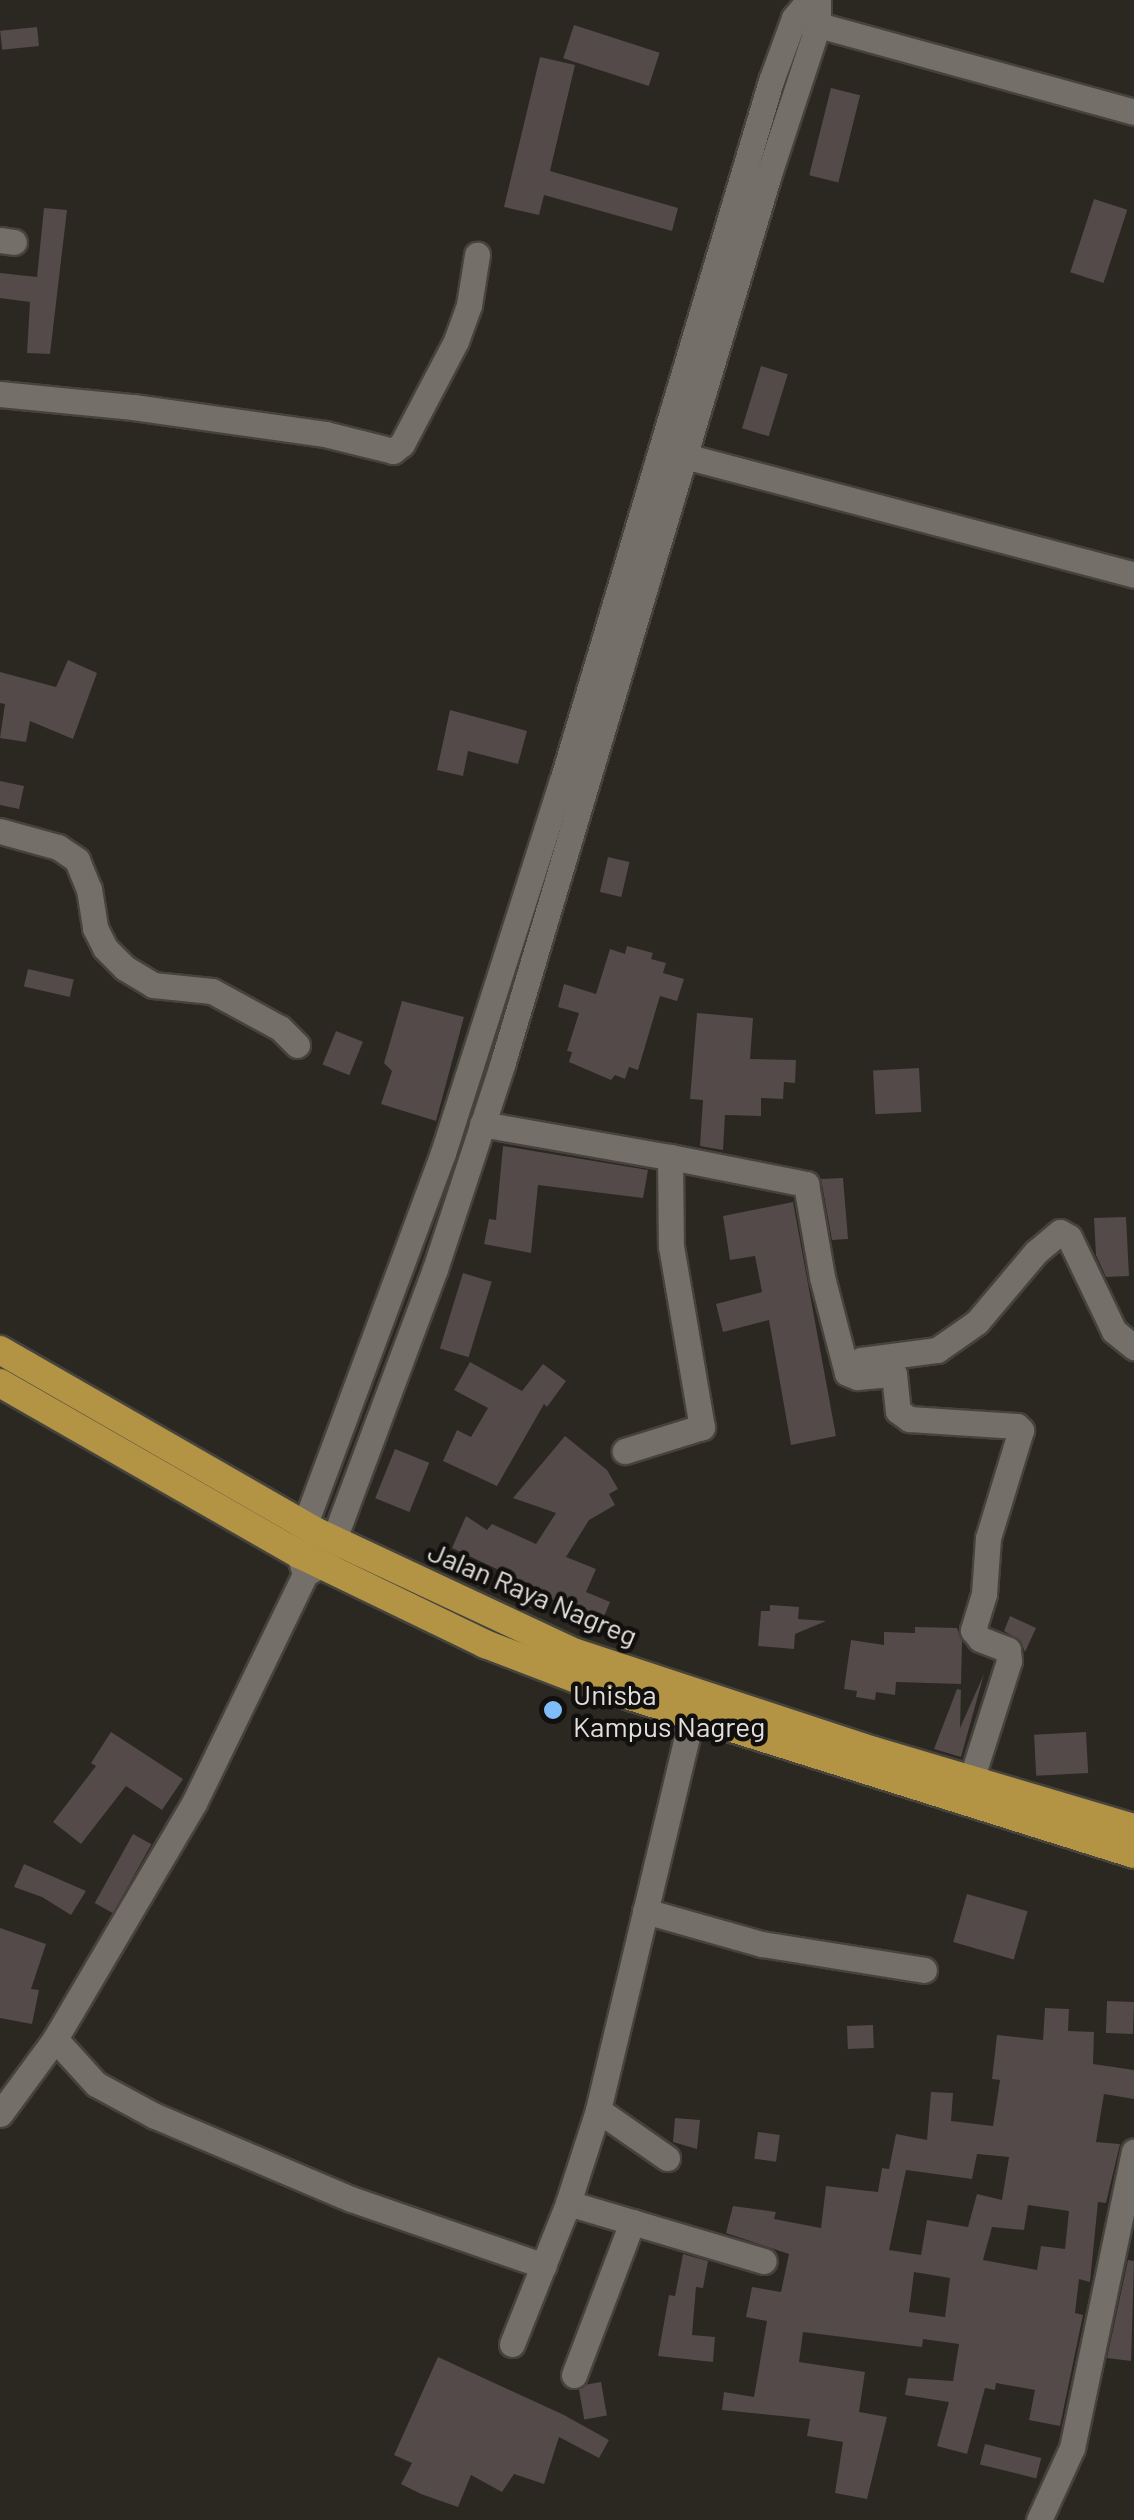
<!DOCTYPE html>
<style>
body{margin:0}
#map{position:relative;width:1134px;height:2520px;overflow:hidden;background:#2b2721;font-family:Barlow,sans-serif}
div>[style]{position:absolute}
.building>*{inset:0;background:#534a49;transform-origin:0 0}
.roads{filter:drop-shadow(2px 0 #46423c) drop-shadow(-2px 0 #46423c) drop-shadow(0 2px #46423c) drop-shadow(0 -2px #46423c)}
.minor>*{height:25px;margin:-12.5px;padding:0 12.5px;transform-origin:12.5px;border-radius:12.5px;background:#746f68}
.trunk>*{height:28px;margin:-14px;padding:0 14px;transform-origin:14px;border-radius:14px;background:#b39444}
.dots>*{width:28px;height:28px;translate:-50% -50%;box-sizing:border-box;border:5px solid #12100e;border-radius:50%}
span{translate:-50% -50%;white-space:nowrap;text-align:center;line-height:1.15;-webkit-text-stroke:9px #12100e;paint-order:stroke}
.street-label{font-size:28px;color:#e3e0dc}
.poi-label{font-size:28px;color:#e3e0dc}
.left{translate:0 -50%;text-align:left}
</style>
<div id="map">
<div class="building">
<i style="left:574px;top:25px;width:90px;height:35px;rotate:18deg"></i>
<i style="left:37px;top:27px;width:19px;height:37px;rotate:84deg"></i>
<i style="clip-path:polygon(540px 57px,575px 65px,550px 171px,678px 208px,672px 231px,544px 195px,539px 215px,504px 207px)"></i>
<i style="left:831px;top:88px;width:30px;height:90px;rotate:14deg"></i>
<i style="left:1094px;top:199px;width:35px;height:77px;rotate:18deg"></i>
<i style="clip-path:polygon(44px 208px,67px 210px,50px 354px,27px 353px,30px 302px,0 298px,0 273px,37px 277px)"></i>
<i style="left:761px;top:366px;width:28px;height:65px;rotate:17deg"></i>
<i style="clip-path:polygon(68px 660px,97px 673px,73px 739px,30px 721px,26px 742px,0 738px,5px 704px,0 703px,0 672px,56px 687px)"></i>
<i style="clip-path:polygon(450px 710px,527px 731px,518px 764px,468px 751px,463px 776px,437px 770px)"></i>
<i style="clip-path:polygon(0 781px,24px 786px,19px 809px,0 805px)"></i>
<i style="left:608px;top:857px;width:22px;height:36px;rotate:13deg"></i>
<i style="clip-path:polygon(627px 946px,653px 953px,651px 959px,666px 963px,663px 973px,684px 979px,677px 1001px,660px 996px,638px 1070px,629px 1067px,625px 1079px,615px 1075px,611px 1080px,569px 1062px,572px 1052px,567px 1051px,579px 1013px,558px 1007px,564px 984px,596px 994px,610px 949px,625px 954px)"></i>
<i style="left:28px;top:969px;width:47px;height:18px;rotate:13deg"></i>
<i style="clip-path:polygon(402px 1001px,464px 1017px,436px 1121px,381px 1104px,392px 1071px,384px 1063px)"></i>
<i style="clip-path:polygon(697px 1013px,753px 1018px,750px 1059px,796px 1060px,795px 1083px,784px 1082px,783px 1099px,761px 1098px,761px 1116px,725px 1115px,723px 1150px,700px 1146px,703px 1100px,690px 1099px)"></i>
<i style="left:336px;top:1031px;width:29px;height:36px;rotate:22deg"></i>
<i style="left:919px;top:1068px;width:44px;height:46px;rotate:87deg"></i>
<i style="clip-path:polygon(503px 1146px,648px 1170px,643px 1198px,538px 1185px,531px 1253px,484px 1244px,489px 1219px,496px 1220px)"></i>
<i style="clip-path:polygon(843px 1178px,848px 1239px,832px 1240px,821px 1179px)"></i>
<i style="clip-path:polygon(793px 1202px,836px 1436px,791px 1445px,769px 1320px,723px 1332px,716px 1304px,762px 1292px,755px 1256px,730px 1260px,723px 1216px)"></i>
<i style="clip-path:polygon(1126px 1217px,1129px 1276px,1106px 1277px,1096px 1255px,1094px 1218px)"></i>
<i style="left:463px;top:1273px;width:30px;height:79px;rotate:17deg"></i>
<i style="clip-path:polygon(470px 1362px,522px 1391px,543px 1364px,566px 1381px,547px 1407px,544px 1404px,497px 1486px,443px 1461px,457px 1430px,471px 1437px,488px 1408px,454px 1390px)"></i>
<i style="clip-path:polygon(565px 1436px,607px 1470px,618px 1489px,609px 1494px,615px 1505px,589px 1520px,566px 1557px,596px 1569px,586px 1592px,610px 1602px,603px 1619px,551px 1599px,544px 1614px,526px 1606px,535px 1587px,452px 1548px,466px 1516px,487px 1530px,492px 1524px,536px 1544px,556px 1513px,513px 1498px)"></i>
<i style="left:395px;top:1449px;width:37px;height:53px;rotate:22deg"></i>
<i style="clip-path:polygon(770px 1605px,799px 1607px,798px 1619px,826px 1621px,795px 1634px,794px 1649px,758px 1646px,761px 1611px,770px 1611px)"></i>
<i style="clip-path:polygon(1010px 1616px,1036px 1628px,1025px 1652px,1020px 1640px,1004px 1631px)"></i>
<i style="clip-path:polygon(915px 1627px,957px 1628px,962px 1642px,961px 1684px,896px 1682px,895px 1695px,876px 1692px,875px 1700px,856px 1697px,857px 1691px,844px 1689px,851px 1640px,884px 1645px,884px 1632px,915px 1633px)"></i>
<i style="clip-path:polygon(984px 1674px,961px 1757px,934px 1749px,957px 1689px,961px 1690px,960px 1728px)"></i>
<i style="clip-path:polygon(111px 1732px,183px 1779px,162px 1810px,126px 1786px,81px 1844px,53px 1822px,96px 1766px,91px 1763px)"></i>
<i style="left:1086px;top:1732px;width:41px;height:52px;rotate:87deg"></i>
<i style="left:133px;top:1834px;width:21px;height:79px;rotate:29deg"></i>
<i style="clip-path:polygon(24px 1864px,86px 1891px,71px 1915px,42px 1897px,14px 1887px)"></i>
<i style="left:967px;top:1894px;width:63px;height:50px;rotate:16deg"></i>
<i style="clip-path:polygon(0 1928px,46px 1944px,31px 1989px,39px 1990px,32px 2024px,0 2018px)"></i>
<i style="left:1107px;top:2001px;width:27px;height:32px;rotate:2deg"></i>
<i style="clip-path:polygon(evenodd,1045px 2008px,1069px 2009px,1068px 2031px,1094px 2032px,1093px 2064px,1134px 2070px,1134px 2099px,1104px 2094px,1096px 2142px,1120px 2144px,1106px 2203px,1098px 2202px,1090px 2282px,1079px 2279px,1075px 2313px,1083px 2315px,1060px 2426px,1029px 2420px,1035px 2390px,996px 2383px,995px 2390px,985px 2388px,967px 2454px,937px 2446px,949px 2402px,905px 2395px,908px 2378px,953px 2381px,959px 2344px,923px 2339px,922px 2347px,803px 2332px,799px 2362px,865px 2372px,859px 2412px,887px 2417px,867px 2499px,835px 2493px,843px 2442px,807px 2436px,810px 2419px,722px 2410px,724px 2392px,754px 2397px,767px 2321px,746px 2317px,752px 2287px,781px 2292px,789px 2254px,726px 2233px,733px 2206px,776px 2212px,774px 2219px,821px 2228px,826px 2186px,878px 2192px,882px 2168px,889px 2169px,896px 2134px,927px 2140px,931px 2092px,953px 2093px,951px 2121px,993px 2126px,1000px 2080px,992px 2079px,997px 2035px,1043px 2040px,1045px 2008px,977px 2154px,1009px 2157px,1002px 2200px,977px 2194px,968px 2227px,927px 2220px,921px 2255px,889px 2250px,906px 2170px,972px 2179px,977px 2154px,1045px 2008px,1028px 2205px,1069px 2211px,1065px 2249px,1041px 2246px,1037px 2270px,983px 2260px,992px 2227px,1024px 2230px,1028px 2205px,1045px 2008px,914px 2272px,950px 2278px,945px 2317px,909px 2312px,914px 2272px)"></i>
<i style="left:873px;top:2025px;width:23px;height:26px;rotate:88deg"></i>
<i style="clip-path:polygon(675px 2118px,700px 2120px,697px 2149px,673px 2142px)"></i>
<i style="left:758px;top:2132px;width:22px;height:27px;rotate:8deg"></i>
<i style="clip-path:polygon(683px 2254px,708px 2261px,703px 2288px,696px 2287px,692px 2335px,715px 2337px,713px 2362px,658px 2356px,669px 2295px,675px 2296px)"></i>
<i style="clip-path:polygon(1128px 2260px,1134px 2261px,1131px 2361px,1107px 2358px)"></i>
<i style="clip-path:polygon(438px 2357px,564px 2415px,609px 2440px,599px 2458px,559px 2437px,544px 2484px,514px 2474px,502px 2492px,471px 2475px,458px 2507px,421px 2494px,401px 2484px,412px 2463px,394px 2455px)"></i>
<i style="left:601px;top:2382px;width:34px;height:23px;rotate:80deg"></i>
<i style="left:985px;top:2444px;width:58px;height:21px;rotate:14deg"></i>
</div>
<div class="roads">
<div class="minor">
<i style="left:804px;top:21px;width:342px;rotate:15.4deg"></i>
<i style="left:0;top:240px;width:14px;rotate:8deg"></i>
<i style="left:0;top:394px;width:134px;rotate:5.6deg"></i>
<i style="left:133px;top:407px;width:194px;rotate:8deg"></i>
<i style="left:325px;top:434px;width:70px;rotate:14deg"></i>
<i style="left:393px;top:451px;width:11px;rotate:-38deg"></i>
<i style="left:402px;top:444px;width:116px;rotate:-62.3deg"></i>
<i style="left:456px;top:341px;width:38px;rotate:-70deg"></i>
<i style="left:469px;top:305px;width:51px;rotate:-80.9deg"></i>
<i style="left:670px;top:452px;width:480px;rotate:14.8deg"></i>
<i style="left:0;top:831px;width:60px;rotate:15.4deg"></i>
<i style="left:58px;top:847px;width:23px;rotate:34deg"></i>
<i style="left:77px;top:860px;width:31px;rotate:68deg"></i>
<i style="left:89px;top:889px;width:39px;rotate:81deg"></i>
<i style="left:95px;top:928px;width:22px;rotate:63deg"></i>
<i style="left:105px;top:948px;width:28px;rotate:45deg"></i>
<i style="left:125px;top:968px;width:33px;rotate:31deg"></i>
<i style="left:153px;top:985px;width:59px;rotate:5.8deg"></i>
<i style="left:212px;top:991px;width:77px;rotate:28.6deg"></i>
<i style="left:280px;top:1028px;width:24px;rotate:45deg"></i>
<i style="left:482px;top:1124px;width:191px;rotate:10deg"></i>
<i style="left:670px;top:1157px;width:89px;rotate:89.4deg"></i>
<i style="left:671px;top:1246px;width:184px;rotate:80.3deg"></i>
<i style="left:702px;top:1427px;width:81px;rotate:162.7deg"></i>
<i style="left:670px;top:1157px;width:139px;rotate:11.2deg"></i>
<i style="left:806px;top:1184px;width:94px;rotate:80.2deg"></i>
<i style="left:822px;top:1277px;width:99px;rotate:75.4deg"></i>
<i style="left:847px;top:1373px;width:11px;rotate:22deg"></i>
<i style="left:857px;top:1377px;width:37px;rotate:-5deg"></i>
<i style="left:894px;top:1374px;width:37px;rotate:84deg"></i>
<i style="left:898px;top:1411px;width:14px;rotate:36deg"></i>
<i style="left:909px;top:1419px;width:108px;rotate:3.7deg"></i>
<i style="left:1017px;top:1426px;width:6px;rotate:45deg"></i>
<i style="left:1021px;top:1430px;width:113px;rotate:107deg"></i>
<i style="left:988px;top:1538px;width:56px;rotate:94.1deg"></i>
<i style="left:984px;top:1594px;width:38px;rotate:107deg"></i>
<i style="left:973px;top:1630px;width:11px;rotate:52deg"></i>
<i style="left:980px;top:1639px;width:30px;rotate:21deg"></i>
<i style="left:1008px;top:1650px;width:11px;rotate:85deg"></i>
<i style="left:1009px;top:1661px;width:125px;rotate:107.7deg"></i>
<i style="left:861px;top:1360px;width:77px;rotate:-7.5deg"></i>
<i style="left:937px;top:1350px;width:49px;rotate:-35deg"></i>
<i style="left:977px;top:1322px;width:92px;rotate:-49.9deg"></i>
<i style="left:1036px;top:1252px;width:31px;rotate:-40deg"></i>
<i style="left:1060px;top:1232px;width:10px;rotate:29deg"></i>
<i style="left:1069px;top:1237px;width:104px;rotate:64.4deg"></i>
<i style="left:1114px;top:1331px;width:26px;rotate:39deg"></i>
<i style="left:305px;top:1574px;width:21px;rotate:-107deg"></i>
<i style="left:299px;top:1554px;width:31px;rotate:-79deg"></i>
<i style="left:305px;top:1524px;width:396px;rotate:-69.6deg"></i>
<i style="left:443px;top:1153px;width:391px;rotate:-72.3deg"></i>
<i style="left:562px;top:781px;width:731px;rotate:-73.38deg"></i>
<i style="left:771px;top:81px;width:67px;rotate:-69.9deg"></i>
<i style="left:794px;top:18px;width:23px;rotate:-50deg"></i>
<i style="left:645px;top:1911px;width:122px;rotate:15.8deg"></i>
<i style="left:762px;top:1944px;width:164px;rotate:9.1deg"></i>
<i style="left:55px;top:2039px;width:61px;rotate:47.7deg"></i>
<i style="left:96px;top:2084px;width:67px;rotate:28.5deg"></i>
<i style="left:155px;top:2116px;width:213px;rotate:23deg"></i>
<i style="left:351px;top:2199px;width:204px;rotate:19.1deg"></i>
<i style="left:0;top:2114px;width:93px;rotate:-53.7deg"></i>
<i style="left:55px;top:2039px;width:274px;rotate:-59.5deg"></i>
<i style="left:194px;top:1803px;width:254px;rotate:-64.1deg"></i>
<i style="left:305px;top:1574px;width:20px;rotate:-30deg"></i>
<i style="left:322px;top:1564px;width:28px;rotate:-64deg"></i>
<i style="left:334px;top:1539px;width:288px;rotate:-69.5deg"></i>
<i style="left:435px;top:1269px;width:215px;rotate:-71.8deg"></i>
<i style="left:502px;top:1065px;width:927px;rotate:-73.32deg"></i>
<i style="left:768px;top:177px;width:160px;rotate:-71.8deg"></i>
<i style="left:818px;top:25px;width:25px;rotate:-90deg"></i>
<i style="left:667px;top:2158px;width:84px;rotate:-145.2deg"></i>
<i style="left:598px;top:2110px;width:406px;rotate:-76.6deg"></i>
<i style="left:568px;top:2203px;width:204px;rotate:16.5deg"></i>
<i style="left:512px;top:2344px;width:152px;rotate:-68.3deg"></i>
<i style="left:568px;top:2203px;width:98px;rotate:-72.1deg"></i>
<i style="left:574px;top:2375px;width:164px;rotate:-69.2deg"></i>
<i style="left:1039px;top:2520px;width:79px;rotate:-65.4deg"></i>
<i style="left:1072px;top:2448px;width:303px;rotate:-78.2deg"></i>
</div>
<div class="trunk">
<i style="left:0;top:1350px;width:363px;rotate:29.9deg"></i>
<i style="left:315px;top:1531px;width:288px;rotate:25.1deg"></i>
<i style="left:576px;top:1653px;width:314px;rotate:18.2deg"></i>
<i style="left:874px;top:1751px;width:271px;rotate:16.5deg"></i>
<i style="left:0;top:1383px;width:344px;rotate:29.8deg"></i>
<i style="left:299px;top:1554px;width:207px;rotate:25.8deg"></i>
<i style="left:485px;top:1644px;width:104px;rotate:20.9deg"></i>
<i style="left:582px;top:1681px;width:578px;rotate:17.4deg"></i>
</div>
</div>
<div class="dots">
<i style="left:553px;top:1710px;background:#7ebdf9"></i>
</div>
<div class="street-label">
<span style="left:533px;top:1593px;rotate:23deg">Jalan Raya Nagreg</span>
</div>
<div class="poi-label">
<span class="left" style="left:573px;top:1710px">Unisba<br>Kampus Nagreg</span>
</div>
</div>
